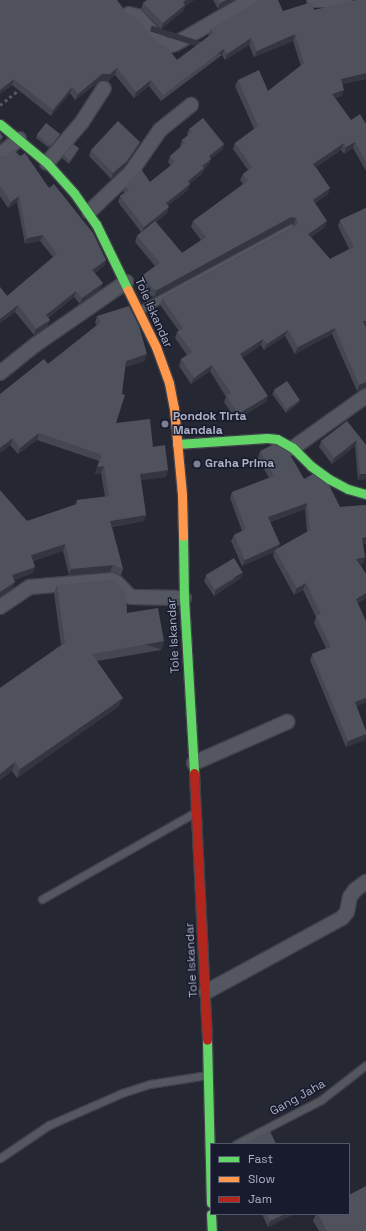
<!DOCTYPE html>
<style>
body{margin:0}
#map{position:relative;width:366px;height:1231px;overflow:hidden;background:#252732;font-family:"Space Grotesk",sans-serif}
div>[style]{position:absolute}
.path>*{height:2.5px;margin-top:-1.25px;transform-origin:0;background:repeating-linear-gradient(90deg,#565963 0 3px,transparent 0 6px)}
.roads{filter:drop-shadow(1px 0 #41424b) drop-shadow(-1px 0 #41424b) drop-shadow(0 1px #41424b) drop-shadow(0 -1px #41424b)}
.lane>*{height:7px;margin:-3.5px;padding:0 3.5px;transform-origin:3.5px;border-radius:3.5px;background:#545660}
.street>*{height:14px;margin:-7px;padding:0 7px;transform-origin:7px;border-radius:7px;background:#545660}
.fast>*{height:9px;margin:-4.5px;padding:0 4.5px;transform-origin:4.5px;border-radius:4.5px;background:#63d668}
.slow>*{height:9px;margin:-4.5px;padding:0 4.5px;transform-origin:4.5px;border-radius:4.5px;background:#ff974d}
.jam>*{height:9px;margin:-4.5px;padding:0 4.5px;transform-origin:4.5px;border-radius:4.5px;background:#b3261e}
.wall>*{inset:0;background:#444651}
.shaded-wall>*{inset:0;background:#33353f;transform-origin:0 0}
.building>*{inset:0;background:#4f515d;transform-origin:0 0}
.dots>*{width:11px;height:11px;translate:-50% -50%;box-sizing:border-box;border:2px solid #181b2d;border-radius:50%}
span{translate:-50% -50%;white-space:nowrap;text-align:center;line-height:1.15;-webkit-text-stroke:3px #181b2d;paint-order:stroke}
.street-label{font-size:12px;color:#acb0c5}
.poi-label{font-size:12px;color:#acb0c5;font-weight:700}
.left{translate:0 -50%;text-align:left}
.legend{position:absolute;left:210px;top:1143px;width:140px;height:72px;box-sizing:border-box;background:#181b2d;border:1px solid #53576a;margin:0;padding:5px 7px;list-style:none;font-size:12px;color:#acb0c5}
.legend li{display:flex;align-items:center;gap:8px;height:20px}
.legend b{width:20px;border:1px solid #53576a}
</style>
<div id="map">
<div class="path">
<i style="left:0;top:105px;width:27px;rotate:-39deg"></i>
</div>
<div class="roads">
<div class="lane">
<i style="left:140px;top:310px;width:172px;rotate:-28.5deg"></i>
<i style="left:42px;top:899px;width:175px;rotate:-29.5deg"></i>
<i style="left:236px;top:1144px;width:96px;rotate:-27.4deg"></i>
<i style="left:321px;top:1100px;width:57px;rotate:-37.9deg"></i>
<i style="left:0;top:1158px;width:59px;rotate:-34deg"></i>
<i style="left:49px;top:1125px;width:80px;rotate:-23.7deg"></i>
<i style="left:122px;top:1093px;width:29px;rotate:-18deg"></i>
<i style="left:150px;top:1084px;width:58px;rotate:-9deg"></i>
</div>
<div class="street">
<i style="left:314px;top:0;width:31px"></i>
<i style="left:129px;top:14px;width:8px;rotate:14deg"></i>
<i style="left:137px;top:16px;width:37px;rotate:47deg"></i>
<i style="left:162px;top:43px;width:7px;rotate:27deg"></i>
<i style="left:168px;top:46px;width:7px;rotate:-16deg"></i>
<i style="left:175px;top:44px;width:88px;rotate:-30.1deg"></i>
<i style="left:0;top:155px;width:25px;rotate:-40deg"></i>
<i style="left:47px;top:163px;width:54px;rotate:-49.5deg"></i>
<i style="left:82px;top:122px;width:40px;rotate:-57.1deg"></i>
<i style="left:89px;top:212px;width:58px;rotate:-43.6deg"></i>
<i style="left:131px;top:172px;width:51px;rotate:-55.4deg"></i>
<i style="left:160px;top:130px;width:40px;rotate:-39deg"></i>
<i style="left:0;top:373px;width:45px;rotate:-38.7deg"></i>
<i style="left:35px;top:345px;width:111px;rotate:-34.7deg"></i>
<i style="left:293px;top:448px;width:90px;rotate:-35.5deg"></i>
<i style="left:0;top:607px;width:36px;rotate:-34deg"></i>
<i style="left:30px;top:587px;width:81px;rotate:-4.9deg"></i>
<i style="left:111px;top:580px;width:5px;rotate:22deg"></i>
<i style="left:116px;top:582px;width:21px;rotate:45deg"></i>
<i style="left:131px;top:597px;width:53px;rotate:1.1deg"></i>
<i style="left:194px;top:763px;width:102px;rotate:-23.8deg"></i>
<i style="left:206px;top:992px;width:155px;rotate:-28.6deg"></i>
<i style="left:342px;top:918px;width:8px;rotate:-50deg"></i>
<i style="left:347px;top:912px;width:15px;rotate:-79deg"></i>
<i style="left:350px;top:897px;width:9px;rotate:-54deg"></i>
<i style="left:355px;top:890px;width:14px;rotate:-36deg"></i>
</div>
<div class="fast">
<i style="left:0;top:124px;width:61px;rotate:39.7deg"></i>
<i style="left:47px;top:163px;width:40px;rotate:48deg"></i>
<i style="left:74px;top:193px;width:38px;rotate:55deg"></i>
<i style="left:96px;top:224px;width:73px;rotate:64.1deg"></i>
<i style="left:177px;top:444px;width:90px;rotate:-3.8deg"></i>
<i style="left:267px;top:438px;width:10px;rotate:6deg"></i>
<i style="left:277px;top:439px;width:18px;rotate:29deg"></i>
<i style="left:293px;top:448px;width:25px;rotate:45deg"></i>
<i style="left:311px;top:466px;width:22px;rotate:36deg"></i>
<i style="left:329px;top:479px;width:21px;rotate:28deg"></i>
<i style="left:348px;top:489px;width:19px;rotate:16deg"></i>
<i style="left:183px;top:536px;width:62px;rotate:89.1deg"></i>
<i style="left:184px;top:598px;width:175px;rotate:86.7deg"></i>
<i style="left:207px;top:1040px;width:163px;rotate:88.6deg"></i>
<i style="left:211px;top:1214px;width:17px;rotate:87deg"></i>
</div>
<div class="slow">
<i style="left:128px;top:290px;width:64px;rotate:63.8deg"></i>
<i style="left:156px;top:347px;width:38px;rotate:70deg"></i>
<i style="left:169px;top:383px;width:25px;rotate:79deg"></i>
<i style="left:174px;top:408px;width:87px;rotate:84.7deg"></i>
<i style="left:182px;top:495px;width:41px;rotate:88.6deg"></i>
</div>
<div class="jam">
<i style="left:194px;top:773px;width:267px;rotate:87.2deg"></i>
</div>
</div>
<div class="wall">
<i style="clip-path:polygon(0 0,125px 13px,177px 60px,209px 36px,208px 35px,211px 29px,283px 11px,314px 10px,366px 0,366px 79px,343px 84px,342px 96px,335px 98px,351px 120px,366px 124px,366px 171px,353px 148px,344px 154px,341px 150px,316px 167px,330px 188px,328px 194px,315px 203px,325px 227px,311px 237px,330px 259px,349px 249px,338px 226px,340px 220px,366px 208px,366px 387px,357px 391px,332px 334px,295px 354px,285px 336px,264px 350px,261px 345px,242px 358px,266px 402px,236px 420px,224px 402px,226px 397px,210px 371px,191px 384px,179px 366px,181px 359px,187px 355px,175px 338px,177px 332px,179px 331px,160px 305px,162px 298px,295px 226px,294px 224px,289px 224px,154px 297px,151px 296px,141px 282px,143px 275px,155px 266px,135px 242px,137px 236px,141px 232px,118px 202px,120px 196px,124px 193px,123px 191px,125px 186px,150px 182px,171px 166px,168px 162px,170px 156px,181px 147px,180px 146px,182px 140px,188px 136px,187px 134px,189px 129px,224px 144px,222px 150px,211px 158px,209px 164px,204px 169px,202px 174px,190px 183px,188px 190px,168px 205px,167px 213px,156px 222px,182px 253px,201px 240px,191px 227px,193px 221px,243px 184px,240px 180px,243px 174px,248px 170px,233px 149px,235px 143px,254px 129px,235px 86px,238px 80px,268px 91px,301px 66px,293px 41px,254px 57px,249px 45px,225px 60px,222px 55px,161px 101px,149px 86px,134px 98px,115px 75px,108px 81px,100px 81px,75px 100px,70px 93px,51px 116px,12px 85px,0 94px)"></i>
<i style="clip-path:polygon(147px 0,194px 0,185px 6px,183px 11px,161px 29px,141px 9px,143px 3px)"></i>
<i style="clip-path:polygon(213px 0,235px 0,218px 9px)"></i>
<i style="clip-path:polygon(37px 135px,58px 137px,49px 148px,36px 138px)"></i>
<i style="clip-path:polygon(140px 142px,138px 148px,124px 166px,111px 179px,89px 156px,91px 150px)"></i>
<i style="clip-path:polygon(79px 148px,78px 151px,69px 164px,62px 158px,63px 155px)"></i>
<i style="clip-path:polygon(0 156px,4px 157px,20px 156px,49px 188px,106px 260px,104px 266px,95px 273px,103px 283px,100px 289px,80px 304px,74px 297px,48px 318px,50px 320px,47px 326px,34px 335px,15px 312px,0 323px,0 287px,7px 296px,53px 257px,40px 241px,25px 244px,17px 202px,8px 208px,0 196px)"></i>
<i style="clip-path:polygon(97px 316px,145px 361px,125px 367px,116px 423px,153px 447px,168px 470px,166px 477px,141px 480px,146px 515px,144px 521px,112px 527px,123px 569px,121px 575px,110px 572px,69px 575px,63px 551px,33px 561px,35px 567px,33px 573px,14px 580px,15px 582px,12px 589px,0 597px,27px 521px,75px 505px,77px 500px,105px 497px,101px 473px,95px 474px,99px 461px,37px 440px,18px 454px,10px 445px,0 453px,48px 364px,97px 325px,95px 323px)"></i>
<i style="clip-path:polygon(274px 391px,300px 400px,299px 403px,286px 413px,272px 394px)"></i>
<i style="clip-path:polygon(347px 421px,366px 445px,366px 479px,358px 480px,355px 446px,332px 464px,319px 447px,321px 441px)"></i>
<i style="clip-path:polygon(evenodd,260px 451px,304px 479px,340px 507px,366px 505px,366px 544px,363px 544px,365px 557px,363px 564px,360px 564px,366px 574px,366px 598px,358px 603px,357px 707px,365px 740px,346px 747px,310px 660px,312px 654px,326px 648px,314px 623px,316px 617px,303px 590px,294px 595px,273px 556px,274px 552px,242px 566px,231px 541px,234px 535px,242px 531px,230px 498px,232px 492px,269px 478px,258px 458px,260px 451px,305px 509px,307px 532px,278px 548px,270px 522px,305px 509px)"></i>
<i style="clip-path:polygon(206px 576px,241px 578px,214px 596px,204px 581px)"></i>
<i style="clip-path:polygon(57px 585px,127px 613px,164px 641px,161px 650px,97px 661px,119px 706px,17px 778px,12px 771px,0 780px,0 688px,61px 645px,54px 593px)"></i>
<i style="clip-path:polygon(262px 1214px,294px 1214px,268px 1227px)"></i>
<i style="clip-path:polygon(316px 1214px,349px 1214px,366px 1231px,319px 1231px,313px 1221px)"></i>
</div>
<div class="shaded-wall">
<i style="clip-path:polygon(186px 0,194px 0,185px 6px,183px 11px,161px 29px,163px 23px,183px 2px)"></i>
<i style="clip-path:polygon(226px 0,235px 0,218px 9px,220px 3px)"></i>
<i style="clip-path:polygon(295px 34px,293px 41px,254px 57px,257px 51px)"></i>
<i style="clip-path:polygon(251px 38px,249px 45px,225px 60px,227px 54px)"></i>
<i style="left:224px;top:49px;width:6px;height:76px;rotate:108deg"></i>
<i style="clip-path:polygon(117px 68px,115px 75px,108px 81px,100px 81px,75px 100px,78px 94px,102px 74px)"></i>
<i style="clip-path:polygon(366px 73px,366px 79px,339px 85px,341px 79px)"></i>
<i style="clip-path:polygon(14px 79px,12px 85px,0 94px,0 90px)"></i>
<i style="clip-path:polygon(151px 80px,149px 86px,134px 98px,136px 92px)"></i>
<i style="clip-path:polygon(72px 87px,70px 93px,51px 116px,53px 110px)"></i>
<i style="clip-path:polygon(344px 90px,342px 96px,330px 100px,332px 94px)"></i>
<i style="clip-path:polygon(60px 134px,58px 137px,49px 148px,50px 145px)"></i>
<i style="clip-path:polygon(3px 137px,1px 143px,0 144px,0 140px)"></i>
<i style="clip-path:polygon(140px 142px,138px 148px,124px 166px,111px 179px,113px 173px)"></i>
<i style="clip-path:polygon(355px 142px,353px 148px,344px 154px,346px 147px)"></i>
<i style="clip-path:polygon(344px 143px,341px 150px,311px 170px,313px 164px)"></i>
<i style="clip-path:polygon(224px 144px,222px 150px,207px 161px,209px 156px)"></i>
<i style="clip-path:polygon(79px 148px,78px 151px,69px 164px,70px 161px)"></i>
<i style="clip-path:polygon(211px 159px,209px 164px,204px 169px,202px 174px,186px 187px,188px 181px,202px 166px)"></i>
<i style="clip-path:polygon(190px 184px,188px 190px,164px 209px,166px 203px)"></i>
<i style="clip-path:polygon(330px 188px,328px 194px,310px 206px,313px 200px)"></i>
<i style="clip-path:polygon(19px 196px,17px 202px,8px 208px,11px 202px)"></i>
<i style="clip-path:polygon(169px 207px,167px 213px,142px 233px,144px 227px)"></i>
<i style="clip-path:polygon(291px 217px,296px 218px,294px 224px,289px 224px,154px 297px,157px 290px)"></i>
<i style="clip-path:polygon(327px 221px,325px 227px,306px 241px,308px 234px)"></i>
<i style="clip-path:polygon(43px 235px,40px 241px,25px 244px,27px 238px)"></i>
<i style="clip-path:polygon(106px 260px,104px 266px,90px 276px,92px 270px)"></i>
<i style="clip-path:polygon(103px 283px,100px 289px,80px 304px,82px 298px)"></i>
<i style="clip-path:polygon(76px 291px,74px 297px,43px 321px,46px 315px)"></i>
<i style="clip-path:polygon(18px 305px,15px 312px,0 323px,0 319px)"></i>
<i style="clip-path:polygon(50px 320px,47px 326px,34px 335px,36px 329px)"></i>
<i style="clip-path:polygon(363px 321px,366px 321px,366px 327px)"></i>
<i style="clip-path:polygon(335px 328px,332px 334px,295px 354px,298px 347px)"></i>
<i style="clip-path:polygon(288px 330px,285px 336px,264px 350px,267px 344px)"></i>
<i style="clip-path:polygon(263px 339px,261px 345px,238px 361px,240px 354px)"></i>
<i style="clip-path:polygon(147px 354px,145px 361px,124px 367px,126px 361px)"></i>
<i style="clip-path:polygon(212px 365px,210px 371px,191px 384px,194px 378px)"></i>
<i style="clip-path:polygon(366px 382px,366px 387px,357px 391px,359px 385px)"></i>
<i style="clip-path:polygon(268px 396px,266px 402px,236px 420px,238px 414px)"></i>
<i style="clip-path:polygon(300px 400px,299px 403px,286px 413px,287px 410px)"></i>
<i style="clip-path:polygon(39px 433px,37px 440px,18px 454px,20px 448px)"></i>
<i style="clip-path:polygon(13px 438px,10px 445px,0 453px,0 448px)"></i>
<i style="clip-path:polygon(357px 440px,355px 446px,332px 464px,334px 458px)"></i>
<i style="clip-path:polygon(104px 466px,101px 473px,95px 474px,97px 467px)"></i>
<i style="clip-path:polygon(168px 470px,166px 477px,137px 481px,140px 474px)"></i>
<i style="clip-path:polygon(360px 474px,366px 474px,366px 479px,358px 480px)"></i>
<i style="clip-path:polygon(307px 503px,305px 509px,265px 523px,268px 517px)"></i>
<i style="clip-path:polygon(146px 515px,144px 521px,107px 527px,110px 521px)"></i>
<i style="clip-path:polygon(366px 537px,366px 544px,360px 544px,362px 538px)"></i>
<i style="clip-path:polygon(65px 544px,63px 551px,29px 562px,31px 555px)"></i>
<i style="clip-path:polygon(280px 544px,278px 550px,275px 550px,274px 552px,242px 566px,245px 560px)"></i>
<i style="clip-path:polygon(365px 557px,363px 564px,354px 565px,356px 559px)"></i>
<i style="clip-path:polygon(113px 565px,110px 572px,69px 575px,71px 569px)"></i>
<i style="clip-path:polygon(35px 567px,33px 573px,9px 582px,12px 575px)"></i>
<i style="clip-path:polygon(243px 573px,241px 578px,214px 596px,216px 590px)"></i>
<i style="clip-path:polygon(15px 582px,12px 589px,0 597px,0 592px)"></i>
<i style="clip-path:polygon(306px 583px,303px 590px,294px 595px,297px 588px)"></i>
<i style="clip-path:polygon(366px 593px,366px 598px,354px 606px,356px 599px)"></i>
<i style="left:164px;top:641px;width:9px;height:73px;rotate:108deg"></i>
<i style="clip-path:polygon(123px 698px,119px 706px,17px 778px,20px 769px)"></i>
<i style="clip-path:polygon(366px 698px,366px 703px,352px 708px,355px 702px)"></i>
<i style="clip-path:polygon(366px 734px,366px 737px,365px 740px,346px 747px,348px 741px)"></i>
<i style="clip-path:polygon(15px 762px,12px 771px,0 780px,0 774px)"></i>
<i style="clip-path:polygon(285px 1214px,294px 1214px,268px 1227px,270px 1221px)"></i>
</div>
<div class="building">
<i style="clip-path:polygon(0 0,117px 0,123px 8px,125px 13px,135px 17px,158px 43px,167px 47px,177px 60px,213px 33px,211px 29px,258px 1px,258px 0,278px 0,283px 11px,312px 2px,314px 10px,356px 0,366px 0,366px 73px,341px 79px,344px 90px,332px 94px,351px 120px,360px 114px,366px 124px,366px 161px,355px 142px,346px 147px,344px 143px,313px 164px,330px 188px,313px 200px,327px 221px,308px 234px,330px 259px,354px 247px,340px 220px,366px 208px,366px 321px,363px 321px,366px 328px,366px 382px,359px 385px,335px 328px,298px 347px,288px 330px,267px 344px,263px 339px,240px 354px,268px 396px,238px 414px,227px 396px,231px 393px,212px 365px,194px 378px,181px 359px,192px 352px,177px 332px,183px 328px,162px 298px,296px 226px,298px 222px,296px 218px,291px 217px,157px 290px,153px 289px,143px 275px,160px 263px,137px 236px,155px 221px,182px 253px,206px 237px,193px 221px,248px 181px,243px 174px,252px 167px,235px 143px,258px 126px,238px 80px,259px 70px,268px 91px,304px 63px,295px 34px,257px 51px,251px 38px,227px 54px,224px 49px,163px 95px,151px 80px,136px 92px,117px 68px,110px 74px,102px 74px,78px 94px,72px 87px,53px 110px,14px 79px,0 90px)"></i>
<i style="clip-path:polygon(147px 0,186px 0,183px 2px,185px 5px,163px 23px,143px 3px)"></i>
<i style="clip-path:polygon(218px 0,226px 0,220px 3px)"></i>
<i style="clip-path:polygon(203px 118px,224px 144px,209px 156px,211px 159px,202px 166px,204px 168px,188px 181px,190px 184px,166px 203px,169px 207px,144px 227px,120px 196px,129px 190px,125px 186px,141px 169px,150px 182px,175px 162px,170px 156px,185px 143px,182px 140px,192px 132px,189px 129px)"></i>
<i style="clip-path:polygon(118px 121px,140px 142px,127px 161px,113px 173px,91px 150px)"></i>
<i style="left:46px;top:123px;width:18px;height:15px;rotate:38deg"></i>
<i style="clip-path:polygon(0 133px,3px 137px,0 140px)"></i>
<i style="clip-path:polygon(73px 144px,79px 148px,70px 161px,63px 155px)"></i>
<i style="clip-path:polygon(14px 150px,20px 156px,25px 153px,49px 188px,54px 184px,93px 233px,106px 260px,92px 270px,103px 283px,82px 298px,76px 291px,46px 315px,50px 320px,36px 329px,18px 305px,0 319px,0 287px,7px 296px,57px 254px,43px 235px,27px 238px,19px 196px,11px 202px,0 186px,0 156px,4px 157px)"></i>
<i style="clip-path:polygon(129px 306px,139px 326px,147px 354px,126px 361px,122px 394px,125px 395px,116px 423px,150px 419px,153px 447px,165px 445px,168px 470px,140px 474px,146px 515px,110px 521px,123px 569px,113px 565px,71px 569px,65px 544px,31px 555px,35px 567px,12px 575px,15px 582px,0 592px,0 490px,27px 521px,77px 504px,77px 500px,109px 496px,104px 466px,97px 467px,102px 455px,39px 433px,20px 448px,13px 438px,0 448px,0 394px,44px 359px,48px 364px,101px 322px,97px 316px)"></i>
<i style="left:287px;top:381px;width:23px;height:16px;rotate:56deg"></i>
<i style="clip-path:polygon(347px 421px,366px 445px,366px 474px,360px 474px,357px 440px,334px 458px,321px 441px)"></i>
<i style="clip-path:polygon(274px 444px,288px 451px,304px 479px,313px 474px,329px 485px,340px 507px,366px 505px,366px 537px,362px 538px,365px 557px,356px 559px,366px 574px,366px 593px,356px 599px,366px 621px,366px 698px,355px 702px,366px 731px,366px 734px,348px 741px,312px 654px,331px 647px,316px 616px,321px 614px,306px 583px,297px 588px,275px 550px,310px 530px,307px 503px,268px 517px,280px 544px,245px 560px,234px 535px,246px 529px,232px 492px,274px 476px,260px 451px)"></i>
<i style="left:234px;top:558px;width:17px;height:33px;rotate:59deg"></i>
<i style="clip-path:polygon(113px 580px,126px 592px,127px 613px,158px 608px,164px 641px,92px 654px,123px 698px,20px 769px,15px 762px,0 774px,0 688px,65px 643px,57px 585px)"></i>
<i style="clip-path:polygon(270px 1131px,276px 1144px,243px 1144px)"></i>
<i style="clip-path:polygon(366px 1186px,366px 1231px,327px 1231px,318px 1214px,349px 1214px,349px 1195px)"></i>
<i style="clip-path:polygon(267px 1214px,285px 1214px,270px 1221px)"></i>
</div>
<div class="dots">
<i style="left:165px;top:424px;background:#7d8092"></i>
<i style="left:197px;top:464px;background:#7d8092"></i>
</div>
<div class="street-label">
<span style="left:153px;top:313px;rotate:66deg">Tole Iskandar</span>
<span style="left:174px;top:636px;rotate:-93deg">Tole Iskandar</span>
<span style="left:192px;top:960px;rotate:-93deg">Tole Iskandar</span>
<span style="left:298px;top:1098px;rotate:-29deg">Gang Jaha</span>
</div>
<div class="poi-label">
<span class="left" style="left:173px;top:424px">Pondok Tirta<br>Mandala</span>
<span class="left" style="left:205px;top:464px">Graha Prima</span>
</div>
<ul class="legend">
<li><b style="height:5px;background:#63d668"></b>Fast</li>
<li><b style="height:5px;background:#ff974d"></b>Slow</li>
<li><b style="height:5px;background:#b3261e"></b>Jam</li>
</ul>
</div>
